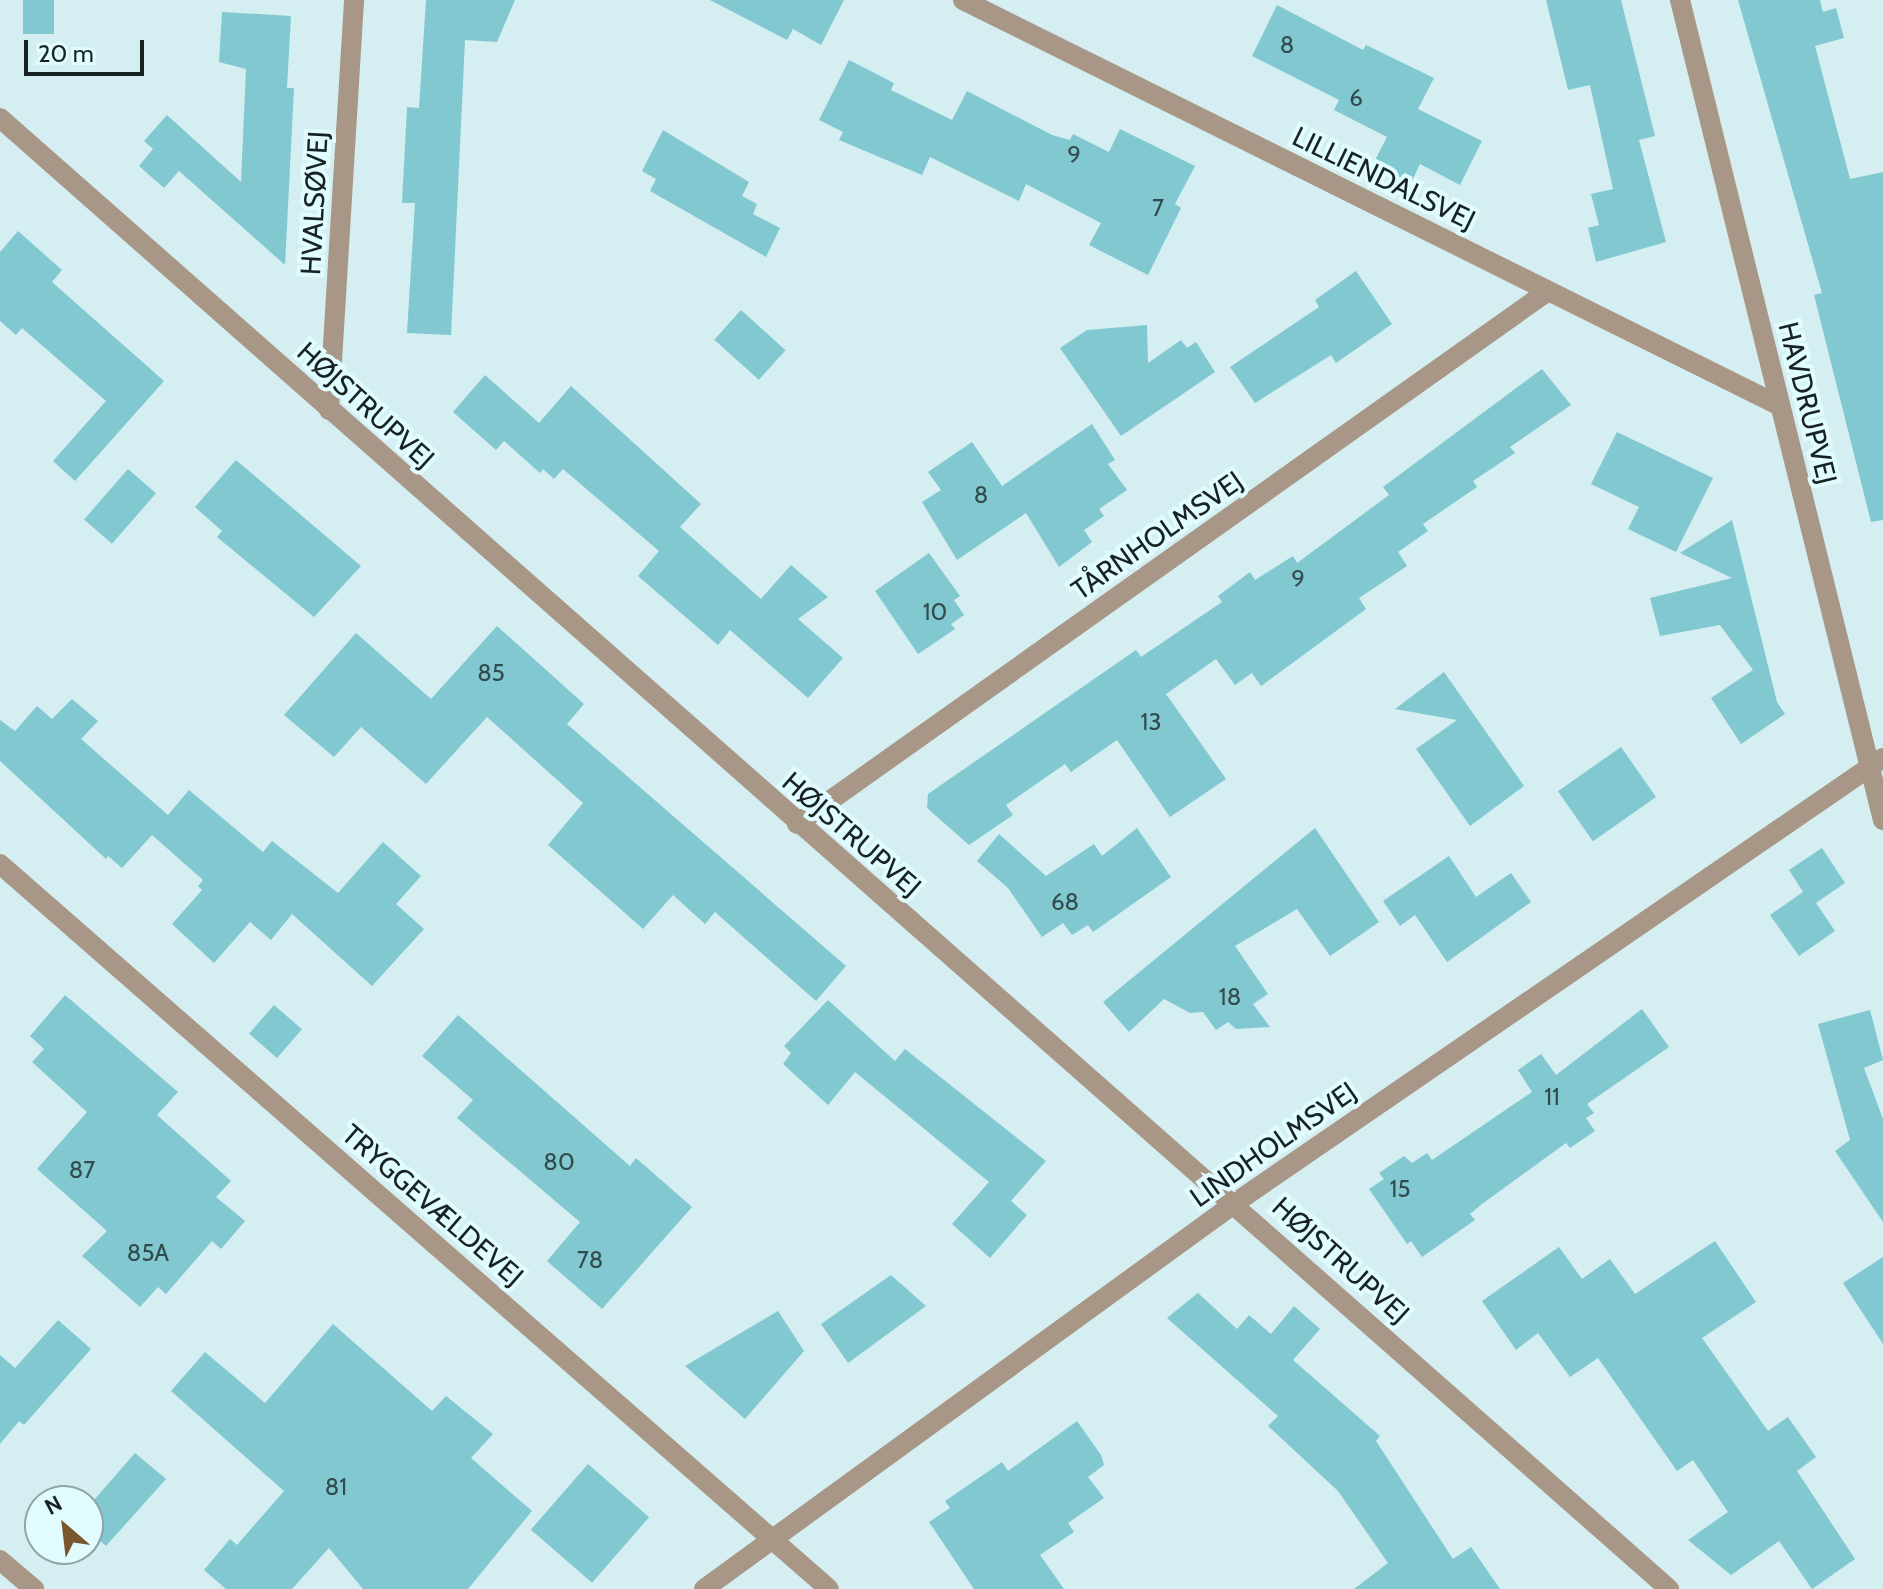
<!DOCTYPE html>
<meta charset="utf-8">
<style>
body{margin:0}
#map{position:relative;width:1883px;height:1589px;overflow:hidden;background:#d4eef1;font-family:Cabin,sans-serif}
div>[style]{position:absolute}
.building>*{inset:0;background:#82c8d0;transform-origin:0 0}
.street>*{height:20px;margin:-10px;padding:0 10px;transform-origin:10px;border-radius:10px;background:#a89786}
span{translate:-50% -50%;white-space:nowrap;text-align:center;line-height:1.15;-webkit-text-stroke:8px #e1fcff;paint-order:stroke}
.number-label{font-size:24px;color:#324c4e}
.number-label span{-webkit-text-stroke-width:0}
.street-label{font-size:28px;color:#182223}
.north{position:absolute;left:24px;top:1485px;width:80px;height:80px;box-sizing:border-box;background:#e1fcff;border:2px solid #91a5a7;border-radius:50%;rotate:332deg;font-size:22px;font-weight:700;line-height:32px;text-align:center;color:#182223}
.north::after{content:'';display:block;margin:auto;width:28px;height:36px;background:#79562e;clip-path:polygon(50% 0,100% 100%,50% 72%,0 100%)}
.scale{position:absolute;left:24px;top:40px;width:120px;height:36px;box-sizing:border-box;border:4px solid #182223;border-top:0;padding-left:10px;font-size:24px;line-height:28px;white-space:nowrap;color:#182223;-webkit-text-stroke:6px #e1fcff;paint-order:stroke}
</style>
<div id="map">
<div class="building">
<i style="left:23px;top:0;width:31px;height:34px"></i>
<i style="clip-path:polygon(426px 0,515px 0,497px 42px,465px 40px,451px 335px,407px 333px,415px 203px,402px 203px,407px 107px,419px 108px)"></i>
<i style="clip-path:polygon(710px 0,844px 0,821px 45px,793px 29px,787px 40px)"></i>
<i style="clip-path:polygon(1546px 0,1621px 0,1655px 136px,1639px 140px,1666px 242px,1596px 262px,1588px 228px,1599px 225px,1591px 194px,1613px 189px,1590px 85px,1568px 90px)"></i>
<i style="clip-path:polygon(1738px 0,1820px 0,1823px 12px,1836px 8px,1844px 38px,1815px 46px,1850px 179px,1883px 172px,1883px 520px,1871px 522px,1814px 295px,1822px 293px)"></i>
<i style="clip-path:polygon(1277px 5px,1363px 50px,1366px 45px,1434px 78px,1418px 109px,1482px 141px,1460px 185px,1420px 164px,1411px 183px,1373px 164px,1387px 137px,1334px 110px,1339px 100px,1252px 56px)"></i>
<i style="clip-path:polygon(222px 12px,291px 16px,287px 88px,294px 88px,285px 265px,179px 171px,164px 188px,139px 166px,153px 149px,144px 141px,167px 115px,241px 182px,246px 69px,219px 62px)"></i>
<i style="clip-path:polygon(849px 60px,894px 83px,891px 90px,952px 120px,967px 91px,1052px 135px,1070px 140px,1073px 134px,1109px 152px,1120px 129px,1195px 166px,1175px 204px,1181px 208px,1148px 275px,1089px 245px,1101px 223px,1026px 184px,1019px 201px,930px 157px,922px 175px,839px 140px,843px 132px,819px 120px)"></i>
<i style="clip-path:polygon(663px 130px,749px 182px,742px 196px,757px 204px,753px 214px,780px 228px,766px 257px,650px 191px,656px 179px,642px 171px)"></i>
<i style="clip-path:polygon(18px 231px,62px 270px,52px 282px,164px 381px,75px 481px,53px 461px,106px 401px,22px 328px,16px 335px,0 321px,0 252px)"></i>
<i style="clip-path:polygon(1356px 271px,1392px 324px,1336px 363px,1331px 355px,1255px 403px,1230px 367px,1319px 307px,1315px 300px)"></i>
<i style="left:741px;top:310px;width:60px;height:40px;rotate:42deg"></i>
<i style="clip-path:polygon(1147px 325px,1148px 363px,1181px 340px,1187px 348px,1196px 342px,1215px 372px,1121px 436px,1060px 348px,1087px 330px)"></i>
<i style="clip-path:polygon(1542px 369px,1571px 405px,1510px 447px,1515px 453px,1473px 481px,1477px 487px,1423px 524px,1428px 531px,1398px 552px,1407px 566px,1359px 598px,1366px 609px,1261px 686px,1252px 673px,1235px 685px,1216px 659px,1166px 694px,1226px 779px,1170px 817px,1117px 740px,1071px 772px,1065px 764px,1006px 805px,1013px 815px,969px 845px,927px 808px,928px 794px,1136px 650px,1141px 657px,1222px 602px,1218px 596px,1250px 572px,1255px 580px,1293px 556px,1297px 563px,1389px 495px,1383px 487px)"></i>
<i style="clip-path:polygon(485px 375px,539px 423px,571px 386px,701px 504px,680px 527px,761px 599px,791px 565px,828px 597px,798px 619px,843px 658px,808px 698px,730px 630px,718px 645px,638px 576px,659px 551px,563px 469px,554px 479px,543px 469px,540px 473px,504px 441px,496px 450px,453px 412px)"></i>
<i style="clip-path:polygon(1092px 424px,1115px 460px,1108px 464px,1127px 490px,1099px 509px,1104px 516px,1084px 530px,1092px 542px,1059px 567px,1026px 513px,957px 560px,922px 502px,941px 490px,928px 472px,972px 442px,1002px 486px)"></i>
<i style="clip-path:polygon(1617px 432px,1713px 478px,1676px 552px,1628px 529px,1639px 507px,1591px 484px)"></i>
<i style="clip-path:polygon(236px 460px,361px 566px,314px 617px,217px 537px,222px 531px,195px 507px)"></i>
<i style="left:128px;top:469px;width:37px;height:67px;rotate:41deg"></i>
<i style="clip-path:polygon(1732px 520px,1777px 702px,1785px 714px,1741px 744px,1711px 698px,1753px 670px,1720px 625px,1660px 636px,1650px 598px,1732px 578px,1680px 553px)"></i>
<i style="clip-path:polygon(929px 553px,960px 596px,954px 600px,964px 615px,951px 624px,955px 629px,918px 654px,875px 591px)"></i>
<i style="clip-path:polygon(497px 626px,584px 704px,567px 724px,846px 966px,816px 1001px,715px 912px,705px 924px,673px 895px,643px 929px,548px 845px,583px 803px,487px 717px,426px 784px,361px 727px,334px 757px,284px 715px,356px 633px,431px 699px)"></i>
<i style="clip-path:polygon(1444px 672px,1524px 786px,1470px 826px,1416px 749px,1457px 720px,1395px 709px)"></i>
<i style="clip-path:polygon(72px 699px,98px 721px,81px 739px,168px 815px,189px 790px,263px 852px,272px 841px,338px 893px,383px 842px,421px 876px,396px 904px,424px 929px,372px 986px,292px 914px,271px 940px,250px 922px,214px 963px,172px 924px,202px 890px,198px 886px,203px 880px,152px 835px,122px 868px,108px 856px,106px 859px,0 761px,0 720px,15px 731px,37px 706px,52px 719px)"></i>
<i style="left:1621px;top:747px;width:61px;height:77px;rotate:55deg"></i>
<i style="clip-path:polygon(1137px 828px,1171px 877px,1093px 932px,1088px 925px,1072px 935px,1063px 923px,1042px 937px,1008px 888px,977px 861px,999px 834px,1046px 876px,1094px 844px,1102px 856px)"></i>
<i style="clip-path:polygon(1315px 828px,1379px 922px,1330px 956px,1297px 909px,1235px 946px,1268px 994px,1253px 1004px,1270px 1027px,1236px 1029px,1228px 1022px,1216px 1030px,1203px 1012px,1190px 1013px,1164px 999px,1129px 1032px,1103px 1002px)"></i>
<i style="clip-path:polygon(1822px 848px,1845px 883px,1816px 903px,1835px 931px,1799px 956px,1770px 915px,1803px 892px,1789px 870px)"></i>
<i style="clip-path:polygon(1449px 856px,1476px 897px,1511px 873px,1531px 902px,1447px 962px,1415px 915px,1400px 926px,1383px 901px)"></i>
<i style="clip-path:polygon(65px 995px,178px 1092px,157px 1115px,231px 1181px,216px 1197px,245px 1221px,221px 1249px,212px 1241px,166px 1294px,158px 1287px,140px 1307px,82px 1256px,107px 1231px,37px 1169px,87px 1112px,32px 1062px,44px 1049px,30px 1036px)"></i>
<i style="clip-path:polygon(828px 1000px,895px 1061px,905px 1049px,1046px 1161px,1011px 1201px,1027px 1215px,990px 1258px,952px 1224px,989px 1182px,855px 1072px,828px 1105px,783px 1064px,791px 1053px,784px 1046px)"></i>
<i style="left:274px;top:1005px;width:37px;height:38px;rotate:41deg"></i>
<i style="clip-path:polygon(1642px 1009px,1669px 1047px,1587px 1104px,1594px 1113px,1586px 1118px,1595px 1131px,1570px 1148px,1566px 1143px,1482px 1204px,1470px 1214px,1475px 1220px,1422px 1257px,1411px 1241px,1407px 1244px,1369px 1189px,1384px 1179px,1379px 1173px,1404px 1156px,1412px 1163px,1427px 1153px,1432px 1160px,1532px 1092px,1518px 1070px,1541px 1054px,1556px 1075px)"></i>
<i style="clip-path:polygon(1870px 1010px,1883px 1060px,1864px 1068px,1883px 1119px,1883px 1222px,1835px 1151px,1850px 1140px,1818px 1024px)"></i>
<i style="clip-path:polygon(458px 1015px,630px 1166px,636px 1158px,692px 1207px,602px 1309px,547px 1261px,580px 1222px,457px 1118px,473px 1100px,422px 1056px)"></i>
<i style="clip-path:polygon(1715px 1241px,1756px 1302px,1702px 1338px,1768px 1431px,1788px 1417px,1816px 1457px,1797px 1471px,1855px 1559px,1812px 1589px,1779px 1541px,1731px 1575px,1688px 1540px,1728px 1512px,1693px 1460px,1677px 1471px,1598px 1358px,1570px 1377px,1538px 1333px,1516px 1350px,1482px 1301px,1559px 1247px,1582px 1279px,1610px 1259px,1635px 1294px)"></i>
<i style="clip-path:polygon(1883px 1257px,1883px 1344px,1843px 1283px)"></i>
<i style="clip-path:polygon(891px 1275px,926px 1306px,848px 1363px,821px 1324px)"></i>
<i style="clip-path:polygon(1198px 1293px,1237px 1329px,1249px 1315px,1271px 1334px,1294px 1306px,1320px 1329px,1293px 1360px,1380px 1436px,1376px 1441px,1453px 1559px,1471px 1547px,1500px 1589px,1354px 1589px,1388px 1563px,1338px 1491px,1268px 1426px,1278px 1416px,1167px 1318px)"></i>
<i style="clip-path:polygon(778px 1311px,804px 1351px,745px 1419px,685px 1366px)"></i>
<i style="clip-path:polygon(58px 1320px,91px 1349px,24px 1425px,19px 1421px,0 1444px,0 1355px,15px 1368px)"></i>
<i style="clip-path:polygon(333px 1324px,432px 1411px,446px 1396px,493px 1434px,471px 1458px,532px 1511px,468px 1589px,363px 1589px,329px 1548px,292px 1589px,226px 1589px,204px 1570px,230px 1539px,237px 1545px,284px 1491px,171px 1391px,205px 1352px,265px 1403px)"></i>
<i style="clip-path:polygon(1077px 1421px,1101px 1455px,1104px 1465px,1088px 1477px,1104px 1498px,1068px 1523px,1074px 1532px,1040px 1555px,1064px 1589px,974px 1589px,929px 1522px,950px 1508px,945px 1501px,1002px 1462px,1008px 1471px)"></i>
<i style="clip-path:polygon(135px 1453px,166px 1479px,106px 1546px,88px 1530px,88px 1507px)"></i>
<i style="left:588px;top:1464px;width:81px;height:87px;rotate:41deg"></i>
</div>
<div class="street">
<i style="left:963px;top:0;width:912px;rotate:26.42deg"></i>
<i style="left:1680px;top:0;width:845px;rotate:76.1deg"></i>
<i style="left:0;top:118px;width:2225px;rotate:41.39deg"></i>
<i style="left:329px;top:410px;width:411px;rotate:-86.5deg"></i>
<i style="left:797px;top:824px;width:921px;rotate:-35.36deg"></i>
<i style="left:0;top:864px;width:1101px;rotate:41.17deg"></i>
<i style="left:0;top:1560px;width:45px;rotate:40.5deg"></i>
<i style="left:704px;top:1589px;width:656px;rotate:-36.01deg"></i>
<i style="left:1235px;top:1203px;width:786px;rotate:-34.48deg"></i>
</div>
<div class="number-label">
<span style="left:1287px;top:45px">8</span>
<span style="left:1356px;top:98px">6</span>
<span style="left:1074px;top:155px">9</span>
<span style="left:1158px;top:208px">7</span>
<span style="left:981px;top:495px">8</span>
<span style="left:1298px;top:579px">9</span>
<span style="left:935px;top:612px">10</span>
<span style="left:491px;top:673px">85</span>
<span style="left:1151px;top:722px">13</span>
<span style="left:1065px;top:902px">68</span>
<span style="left:1230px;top:997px">18</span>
<span style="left:1552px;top:1097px">11</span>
<span style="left:559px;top:1162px">80</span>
<span style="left:82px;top:1170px">87</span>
<span style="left:1400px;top:1189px">15</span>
<span style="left:148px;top:1253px">85A</span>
<span style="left:590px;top:1260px">78</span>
<span style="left:336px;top:1487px">81</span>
</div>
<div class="street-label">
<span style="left:1384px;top:178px;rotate:26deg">LILLIENDALSVEJ</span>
<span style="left:314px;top:203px;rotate:-87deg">HVALSØVEJ</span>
<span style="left:1808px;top:403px;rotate:76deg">HAVDRUPVEJ</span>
<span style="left:366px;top:405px;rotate:42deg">HØJSTRUPVEJ</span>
<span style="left:1157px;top:535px;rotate:-35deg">TÅRNHOLMSVEJ</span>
<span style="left:852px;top:834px;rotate:41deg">HØJSTRUPVEJ</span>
<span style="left:1273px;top:1144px;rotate:-35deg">LINDHOLMSVEJ</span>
<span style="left:433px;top:1205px;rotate:41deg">TRYGGEVÆLDEVEJ</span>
<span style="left:1341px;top:1260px;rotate:42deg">HØJSTRUPVEJ</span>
</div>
<div class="north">N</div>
<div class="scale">20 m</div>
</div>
